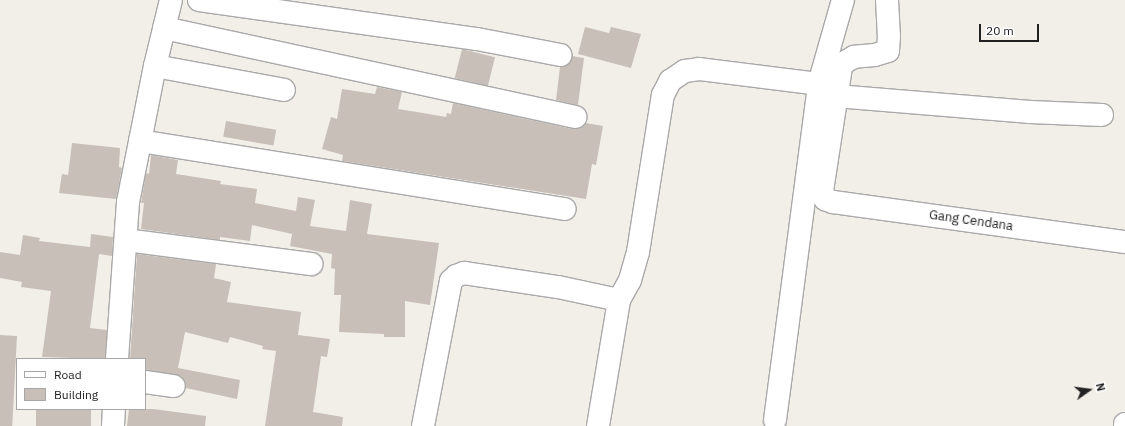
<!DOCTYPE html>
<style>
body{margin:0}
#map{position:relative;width:1125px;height:426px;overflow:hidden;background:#f2efe9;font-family:"IBM Plex Sans",sans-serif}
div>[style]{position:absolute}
.building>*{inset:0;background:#c7bfb8;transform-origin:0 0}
.roads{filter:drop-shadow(1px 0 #a9a9a9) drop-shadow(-1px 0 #a9a9a9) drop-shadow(0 1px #a9a9a9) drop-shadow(0 -1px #a9a9a9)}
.minor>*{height:22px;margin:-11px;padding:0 11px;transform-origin:11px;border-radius:11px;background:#fff}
span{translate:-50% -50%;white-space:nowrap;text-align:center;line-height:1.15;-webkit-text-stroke:3px #fff;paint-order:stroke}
.street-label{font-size:13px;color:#222}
.legend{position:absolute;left:16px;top:358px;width:130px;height:52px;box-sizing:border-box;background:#fff;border:1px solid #a7a7a7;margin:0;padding:5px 7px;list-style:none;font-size:12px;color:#222}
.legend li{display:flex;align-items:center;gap:8px;height:20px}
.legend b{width:20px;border:1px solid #a7a7a7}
.north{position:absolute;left:1069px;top:370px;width:40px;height:40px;-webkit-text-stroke:3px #fff;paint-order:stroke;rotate:76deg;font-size:11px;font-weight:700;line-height:16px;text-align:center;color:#222}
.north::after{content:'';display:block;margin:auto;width:14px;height:18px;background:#222;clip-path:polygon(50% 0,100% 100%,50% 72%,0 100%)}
.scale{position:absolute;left:979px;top:24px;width:60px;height:18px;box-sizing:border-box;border:2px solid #222;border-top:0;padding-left:5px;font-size:12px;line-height:14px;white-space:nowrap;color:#222;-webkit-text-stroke:3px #fff;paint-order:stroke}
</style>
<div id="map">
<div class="building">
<i style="clip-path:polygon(585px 27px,609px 33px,611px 27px,641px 34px,631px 68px,578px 54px)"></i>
<i style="left:462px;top:49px;width:34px;height:30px;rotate:14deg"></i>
<i style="clip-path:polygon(572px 56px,584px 58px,578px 105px,556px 100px,560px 67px,569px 63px)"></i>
<i style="clip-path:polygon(377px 87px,402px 92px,398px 109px,417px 112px,446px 117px,447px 113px,451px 114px,453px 103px,572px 129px,579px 129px,586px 123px,603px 126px,596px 165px,592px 164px,586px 199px,342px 161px,343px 155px,322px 149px,331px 117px,337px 119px,342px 89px,375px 94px)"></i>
<i style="left:226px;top:121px;width:51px;height:16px;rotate:10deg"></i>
<i style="clip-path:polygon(72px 143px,120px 148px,119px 167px,122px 168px,116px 199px,59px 193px,62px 174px,68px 175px)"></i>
<i style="clip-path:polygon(151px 155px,178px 160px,176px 174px,221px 181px,220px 184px,257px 189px,255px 203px,296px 211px,298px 197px,315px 200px,310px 226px,346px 231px,350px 200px,372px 204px,367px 234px,439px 243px,430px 305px,405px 301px,405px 337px,384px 337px,384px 334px,339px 332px,341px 295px,334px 295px,335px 269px,331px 268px,332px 254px,290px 246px,292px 234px,252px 225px,250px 241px,220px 237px,220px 240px,141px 229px,144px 203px,141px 203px,146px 173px,149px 174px)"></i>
<i style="clip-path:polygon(91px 234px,113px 237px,112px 256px,99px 254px,90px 328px,107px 330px,105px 359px,42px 357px,51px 291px,21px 287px,22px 282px,0 278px,0 252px,20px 255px,23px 235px,40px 238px,39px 241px,90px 247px)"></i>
<i style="clip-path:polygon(137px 254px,216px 264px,214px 278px,231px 282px,227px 302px,301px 312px,298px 335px,330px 339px,327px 357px,321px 356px,313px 412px,343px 417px,342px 426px,265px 426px,276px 351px,262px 349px,263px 346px,230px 337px,228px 343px,185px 332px,178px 368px,240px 380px,237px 399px,186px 388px,185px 381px,181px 376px,145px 370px,145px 359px,130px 359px)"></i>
<i style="left:0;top:335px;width:17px;height:91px;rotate:3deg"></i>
<i style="left:36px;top:409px;width:55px;height:17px"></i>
<i style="clip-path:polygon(129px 409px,153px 409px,206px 416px,205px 426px,127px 426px)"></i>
</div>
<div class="roads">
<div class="minor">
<i style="left:199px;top:0;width:281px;rotate:8deg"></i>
<i style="left:477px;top:39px;width:85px;rotate:10.9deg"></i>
<i style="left:887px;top:0;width:36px;rotate:87deg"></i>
<i style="left:889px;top:36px;width:15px;rotate:94deg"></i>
<i style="left:888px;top:51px;width:14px;rotate:163deg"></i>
<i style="left:875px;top:55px;width:21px;rotate:175deg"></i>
<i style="left:854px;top:57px;width:13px;rotate:151deg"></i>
<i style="left:843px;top:63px;width:4px;rotate:117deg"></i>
<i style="left:841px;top:67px;width:125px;rotate:98.7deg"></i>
<i style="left:822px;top:191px;width:9px;rotate:69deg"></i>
<i style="left:825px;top:199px;width:9px;rotate:21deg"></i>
<i style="left:833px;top:202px;width:295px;rotate:7.8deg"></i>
<i style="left:164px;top:28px;width:421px;rotate:12.2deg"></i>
<i style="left:155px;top:66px;width:131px;rotate:10.5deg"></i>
<i style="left:836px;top:96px;width:195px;rotate:4.7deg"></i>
<i style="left:1030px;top:112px;width:72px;rotate:2.4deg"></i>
<i style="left:140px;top:141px;width:430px;rotate:9.1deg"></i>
<i style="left:126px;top:240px;width:187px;rotate:7.4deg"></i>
<i style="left:117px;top:359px;width:157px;rotate:-86deg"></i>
<i style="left:128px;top:202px;width:139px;rotate:-78.8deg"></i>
<i style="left:155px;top:66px;width:68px;rotate:-76.4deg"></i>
<i style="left:145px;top:382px;width:29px;rotate:8deg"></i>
<i style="left:775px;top:420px;width:339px;rotate:-82.5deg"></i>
<i style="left:819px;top:84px;width:87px;rotate:-74.1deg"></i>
<i style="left:113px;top:426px;width:17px;rotate:-87deg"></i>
<i style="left:423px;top:426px;width:148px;rotate:-79.1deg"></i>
<i style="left:451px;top:281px;width:7px;rotate:-45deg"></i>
<i style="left:456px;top:276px;width:9px;rotate:-21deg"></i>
<i style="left:464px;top:273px;width:95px;rotate:8.5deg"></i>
<i style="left:558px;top:287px;width:62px;rotate:12deg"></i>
<i style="left:598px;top:426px;width:128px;rotate:-80.5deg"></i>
<i style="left:619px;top:300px;width:23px;rotate:-61deg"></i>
<i style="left:630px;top:280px;width:29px;rotate:-74deg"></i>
<i style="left:638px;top:252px;width:159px;rotate:-81deg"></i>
<i style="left:663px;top:95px;width:16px;rotate:-63deg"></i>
<i style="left:670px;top:81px;width:18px;rotate:-34deg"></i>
<i style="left:685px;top:71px;width:14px;rotate:-8deg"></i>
<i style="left:699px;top:69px;width:121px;rotate:7.1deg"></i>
<i style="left:1125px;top:426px;width:2px;rotate:-90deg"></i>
</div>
</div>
<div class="street-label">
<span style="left:971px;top:221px;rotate:8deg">Gang Cendana</span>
</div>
<ul class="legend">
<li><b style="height:5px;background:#fff"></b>Road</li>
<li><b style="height:11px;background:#c7bfb8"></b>Building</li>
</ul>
<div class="north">N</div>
<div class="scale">20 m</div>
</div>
